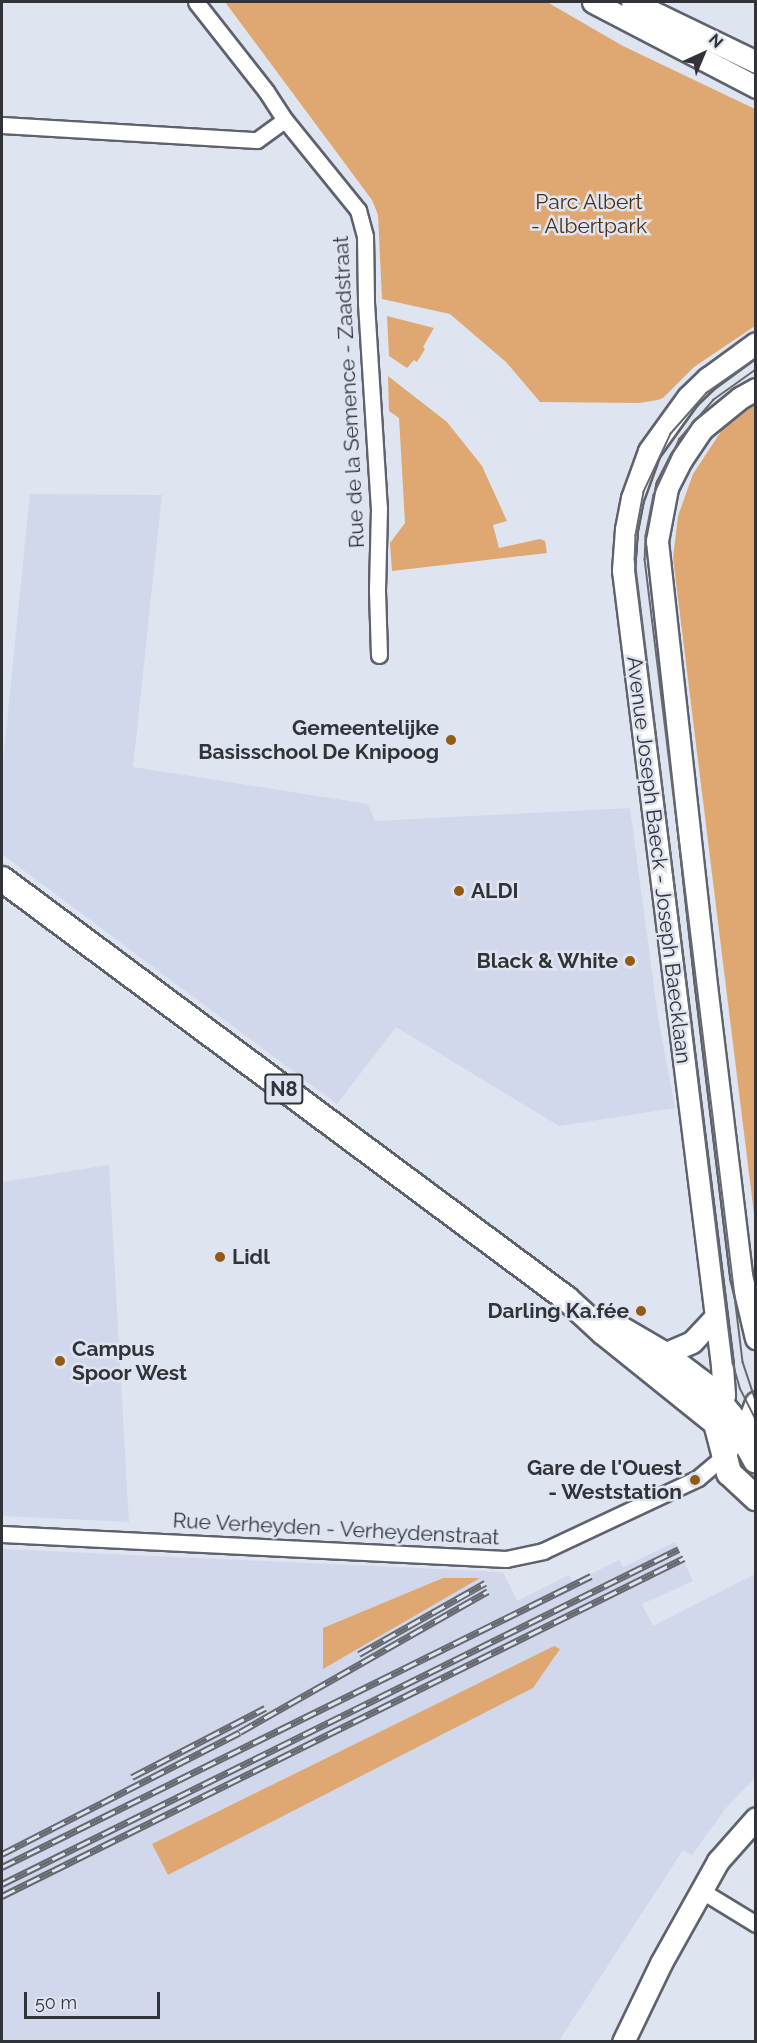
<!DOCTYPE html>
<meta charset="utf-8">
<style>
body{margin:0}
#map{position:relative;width:757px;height:2043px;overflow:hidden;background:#dfe4f1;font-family:Raleway,sans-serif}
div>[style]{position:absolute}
.built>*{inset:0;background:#d1d8ec}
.green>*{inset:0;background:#dfa872}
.roads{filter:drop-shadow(2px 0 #5e626d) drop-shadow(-2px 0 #5e626d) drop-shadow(0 2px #5e626d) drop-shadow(0 -2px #5e626d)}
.street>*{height:15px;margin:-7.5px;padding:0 7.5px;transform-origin:7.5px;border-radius:7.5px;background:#fff}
.secondary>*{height:21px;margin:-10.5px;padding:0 10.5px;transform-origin:10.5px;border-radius:10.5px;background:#fff}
.primary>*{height:24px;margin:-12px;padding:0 12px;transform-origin:12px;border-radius:12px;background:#fff}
.tram>*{height:1.5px;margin:-0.75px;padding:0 0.75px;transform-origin:0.75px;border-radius:0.75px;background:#676971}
.rail>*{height:7px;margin-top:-3.5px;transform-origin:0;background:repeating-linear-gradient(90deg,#dfe4f1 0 14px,#676971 0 28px);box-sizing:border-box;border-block:2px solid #676971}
.dots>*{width:16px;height:16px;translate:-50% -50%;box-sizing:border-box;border:3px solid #dfe4f1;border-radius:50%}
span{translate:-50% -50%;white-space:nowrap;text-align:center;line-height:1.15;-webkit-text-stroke:5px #dfe4f1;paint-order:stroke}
.shield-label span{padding:2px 4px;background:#dfe4f1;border:2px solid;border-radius:4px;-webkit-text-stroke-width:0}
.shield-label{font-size:20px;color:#323339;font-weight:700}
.park-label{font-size:21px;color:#4b3013}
.street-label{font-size:21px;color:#323339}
.poi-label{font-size:21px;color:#323339;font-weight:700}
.right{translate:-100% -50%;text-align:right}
.left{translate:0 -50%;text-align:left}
.frame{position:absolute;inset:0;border:3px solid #323339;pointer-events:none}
.north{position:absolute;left:673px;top:24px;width:60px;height:60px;-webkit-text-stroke:4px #dfe4f1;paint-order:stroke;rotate:44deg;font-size:16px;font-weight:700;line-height:24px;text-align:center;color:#323339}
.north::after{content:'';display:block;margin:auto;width:21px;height:27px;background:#323339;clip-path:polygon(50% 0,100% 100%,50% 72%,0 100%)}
.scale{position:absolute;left:24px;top:1992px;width:136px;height:27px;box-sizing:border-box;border:3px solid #323339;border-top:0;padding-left:8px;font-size:18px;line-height:21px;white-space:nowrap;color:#323339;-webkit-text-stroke:4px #dfe4f1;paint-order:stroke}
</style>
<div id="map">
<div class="built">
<i style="clip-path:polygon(30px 494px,162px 495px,133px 767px,368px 804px,375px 821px,630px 808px,658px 1017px,675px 1108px,559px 1126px,396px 1027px,337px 1104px,2px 854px,2px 771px)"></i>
<i style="clip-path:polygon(109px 1165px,129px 1522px,2px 1516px,2px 1182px)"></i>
<i style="clip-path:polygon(evenodd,675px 1542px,693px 1581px,642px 1604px,653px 1626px,755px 1574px,755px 1778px,726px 1808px,692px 1855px,683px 1850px,560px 2039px,564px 2041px,2px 2042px,2px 1549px,503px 1572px,517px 1601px,569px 1575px,573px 1583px,619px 1560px,623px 1567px,675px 1542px,443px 1578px,479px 1578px,323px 1668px,324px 1628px,443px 1578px,675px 1542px,554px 1647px,560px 1649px,533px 1688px,168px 1875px,153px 1844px,554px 1647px)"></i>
</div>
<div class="green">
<i style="clip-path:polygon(225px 2px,547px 2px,623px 46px,755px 109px,755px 326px,694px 367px,663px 398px,658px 400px,639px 403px,540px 402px,506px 362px,450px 314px,382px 299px,378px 215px,372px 200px)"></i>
<i style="clip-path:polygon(387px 316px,434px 328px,423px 347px,425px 349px,417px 362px,414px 360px,407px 368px,389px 356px)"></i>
<i style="clip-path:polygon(388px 376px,447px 422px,482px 466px,507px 521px,493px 525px,499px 548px,540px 539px,545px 541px,547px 553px,392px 571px,390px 543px,405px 523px,399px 418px,389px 411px)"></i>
<i style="clip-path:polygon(755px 403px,755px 1222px,673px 558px,678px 516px,693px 474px,722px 430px)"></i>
<i style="clip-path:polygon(443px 1578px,480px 1578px,323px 1669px,323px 1628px)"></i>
<i style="clip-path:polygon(554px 1646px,560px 1649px,533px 1688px,168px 1875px,152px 1844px)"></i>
</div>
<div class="roads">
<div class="street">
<i style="left:196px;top:2px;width:113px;rotate:51.8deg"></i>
<i style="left:266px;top:91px;width:35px;rotate:57deg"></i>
<i style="left:285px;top:120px;width:116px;rotate:51deg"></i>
<i style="left:358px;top:210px;width:27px;rotate:75deg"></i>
<i style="left:365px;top:236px;width:67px;rotate:89.1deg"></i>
<i style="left:366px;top:303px;width:205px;rotate:86.4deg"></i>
<i style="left:379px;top:508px;width:83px;rotate:91.4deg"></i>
<i style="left:377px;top:591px;width:64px;rotate:88.2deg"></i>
<i style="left:2px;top:125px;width:255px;rotate:3.4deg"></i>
<i style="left:257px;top:140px;width:34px;rotate:-36deg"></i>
<i style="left:2px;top:1534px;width:505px;rotate:2.84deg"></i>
<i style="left:506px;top:1559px;width:38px;rotate:-12deg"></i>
<i style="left:543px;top:1551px;width:171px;rotate:-25.2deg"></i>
<i style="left:698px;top:1478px;width:42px;rotate:-40.2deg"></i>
<i style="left:702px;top:1891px;width:63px;rotate:31.4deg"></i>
</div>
<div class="secondary">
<i style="left:593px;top:2px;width:184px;rotate:27.5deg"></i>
<i style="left:632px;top:2px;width:138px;rotate:25.8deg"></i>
<i style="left:756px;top:389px;width:18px;rotate:151deg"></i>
<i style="left:740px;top:398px;width:49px;rotate:140.8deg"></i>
<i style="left:702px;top:429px;width:37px;rotate:124deg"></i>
<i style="left:681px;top:460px;width:31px;rotate:117deg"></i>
<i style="left:667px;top:488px;width:54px;rotate:100.7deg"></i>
<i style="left:657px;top:541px;width:447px;rotate:83.7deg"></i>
<i style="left:706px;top:985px;width:292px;rotate:83.1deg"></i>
<i style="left:741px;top:1275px;width:65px;rotate:76.6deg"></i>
<i style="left:664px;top:1354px;width:30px;rotate:-23deg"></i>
<i style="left:692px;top:1342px;width:34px;rotate:-47deg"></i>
<i style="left:719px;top:1415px;width:21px;rotate:-76deg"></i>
<i style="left:724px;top:1395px;width:30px;rotate:-94deg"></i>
<i style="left:722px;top:1365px;width:801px;rotate:-97.1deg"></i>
<i style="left:623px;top:570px;width:41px;rotate:-85.8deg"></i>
<i style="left:626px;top:529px;width:32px;rotate:-79deg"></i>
<i style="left:632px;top:498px;width:50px;rotate:-70.1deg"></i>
<i style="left:649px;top:451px;width:67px;rotate:-54.2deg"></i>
<i style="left:688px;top:397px;width:28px;rotate:-44deg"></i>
<i style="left:708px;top:378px;width:59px;rotate:-36.1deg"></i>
<i style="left:743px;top:1436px;width:36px;rotate:-69deg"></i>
<i style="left:623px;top:2042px;width:88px;rotate:-64.3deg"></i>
<i style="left:661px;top:1963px;width:117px;rotate:-60.8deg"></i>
<i style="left:718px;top:1861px;width:57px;rotate:-48.5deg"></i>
</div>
<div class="primary">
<i style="left:2px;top:879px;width:704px;rotate:36.63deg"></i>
<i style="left:567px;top:1299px;width:50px;rotate:42.6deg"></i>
<i style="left:604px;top:1333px;width:144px;rotate:38.8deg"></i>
<i style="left:716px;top:1423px;width:30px;rotate:26deg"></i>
<i style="left:611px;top:1323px;width:61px;rotate:30.3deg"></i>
<i style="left:664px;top:1354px;width:56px;rotate:37.1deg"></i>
<i style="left:709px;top:1388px;width:36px;rotate:52deg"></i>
<i style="left:731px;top:1416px;width:51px;rotate:60.9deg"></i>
<i style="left:716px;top:1423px;width:52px;rotate:75.4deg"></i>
<i style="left:729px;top:1473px;width:37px;rotate:43deg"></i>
</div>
</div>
<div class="tram">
<i style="left:756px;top:359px;width:60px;rotate:145.2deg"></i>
<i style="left:707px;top:393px;width:55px;rotate:131.3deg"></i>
<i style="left:671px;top:434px;width:64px;rotate:115deg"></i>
<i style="left:644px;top:492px;width:44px;rotate:100.5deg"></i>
<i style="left:636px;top:535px;width:24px;rotate:92deg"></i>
<i style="left:635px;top:559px;width:810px;rotate:83.05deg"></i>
<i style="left:733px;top:1363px;width:26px;rotate:74deg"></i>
<i style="left:740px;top:1388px;width:36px;rotate:63deg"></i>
<i style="left:756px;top:370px;width:52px;rotate:144.5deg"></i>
<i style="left:714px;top:400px;width:52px;rotate:131.1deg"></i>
<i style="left:680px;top:439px;width:62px;rotate:114.9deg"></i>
<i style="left:654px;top:495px;width:42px;rotate:101deg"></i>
<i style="left:646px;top:536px;width:23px;rotate:92deg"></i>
<i style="left:645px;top:559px;width:809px;rotate:83.04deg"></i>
<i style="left:743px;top:1362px;width:41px;rotate:71.6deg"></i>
</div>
<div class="rail">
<i style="left:359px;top:1654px;width:145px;rotate:-29.4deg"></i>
<i style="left:132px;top:1777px;width:150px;rotate:-27.4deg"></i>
<i style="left:2px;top:1854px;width:267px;rotate:-27.1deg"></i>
<i style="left:240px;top:1732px;width:285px;rotate:-29.6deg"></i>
<i style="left:2px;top:1867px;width:657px;rotate:-26.29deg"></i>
<i style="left:2px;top:1884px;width:755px;rotate:-26.33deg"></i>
<i style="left:2px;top:1896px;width:761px;rotate:-26.36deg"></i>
</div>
<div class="dots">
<i style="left:451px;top:740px;background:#935a15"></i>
<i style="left:459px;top:891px;background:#935a15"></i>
<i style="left:630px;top:961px;background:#935a15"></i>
<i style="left:220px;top:1257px;background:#935a15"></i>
<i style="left:641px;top:1311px;background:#935a15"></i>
<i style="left:60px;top:1361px;background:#935a15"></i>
<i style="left:695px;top:1480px;background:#935a15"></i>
</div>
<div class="shield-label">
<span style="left:284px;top:1089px">N8</span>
</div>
<div class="park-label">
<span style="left:589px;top:214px">Parc Albert<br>- Albertpark</span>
</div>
<div class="street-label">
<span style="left:349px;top:392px;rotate:-93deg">Rue de la Semence - Zaadstraat</span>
<span style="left:659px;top:860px;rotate:83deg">Avenue Joseph Baeck - Joseph Baecklaan</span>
<span style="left:336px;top:1529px;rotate:3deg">Rue Verheyden - Verheydenstraat</span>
</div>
<div class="poi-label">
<span class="right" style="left:439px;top:740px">Gemeentelijke<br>Basisschool De Knipoog</span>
<span class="left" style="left:471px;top:891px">ALDI</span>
<span class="right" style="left:618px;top:961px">Black &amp; White</span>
<span class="left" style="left:232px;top:1257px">Lidl</span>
<span class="right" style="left:629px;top:1311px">Darling Ka.fée</span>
<span class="left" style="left:72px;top:1361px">Campus<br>Spoor West</span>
<span class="right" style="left:682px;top:1480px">Gare de l'Ouest<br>- Weststation</span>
</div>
<div class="frame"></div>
<div class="north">N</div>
<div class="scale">50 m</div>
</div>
